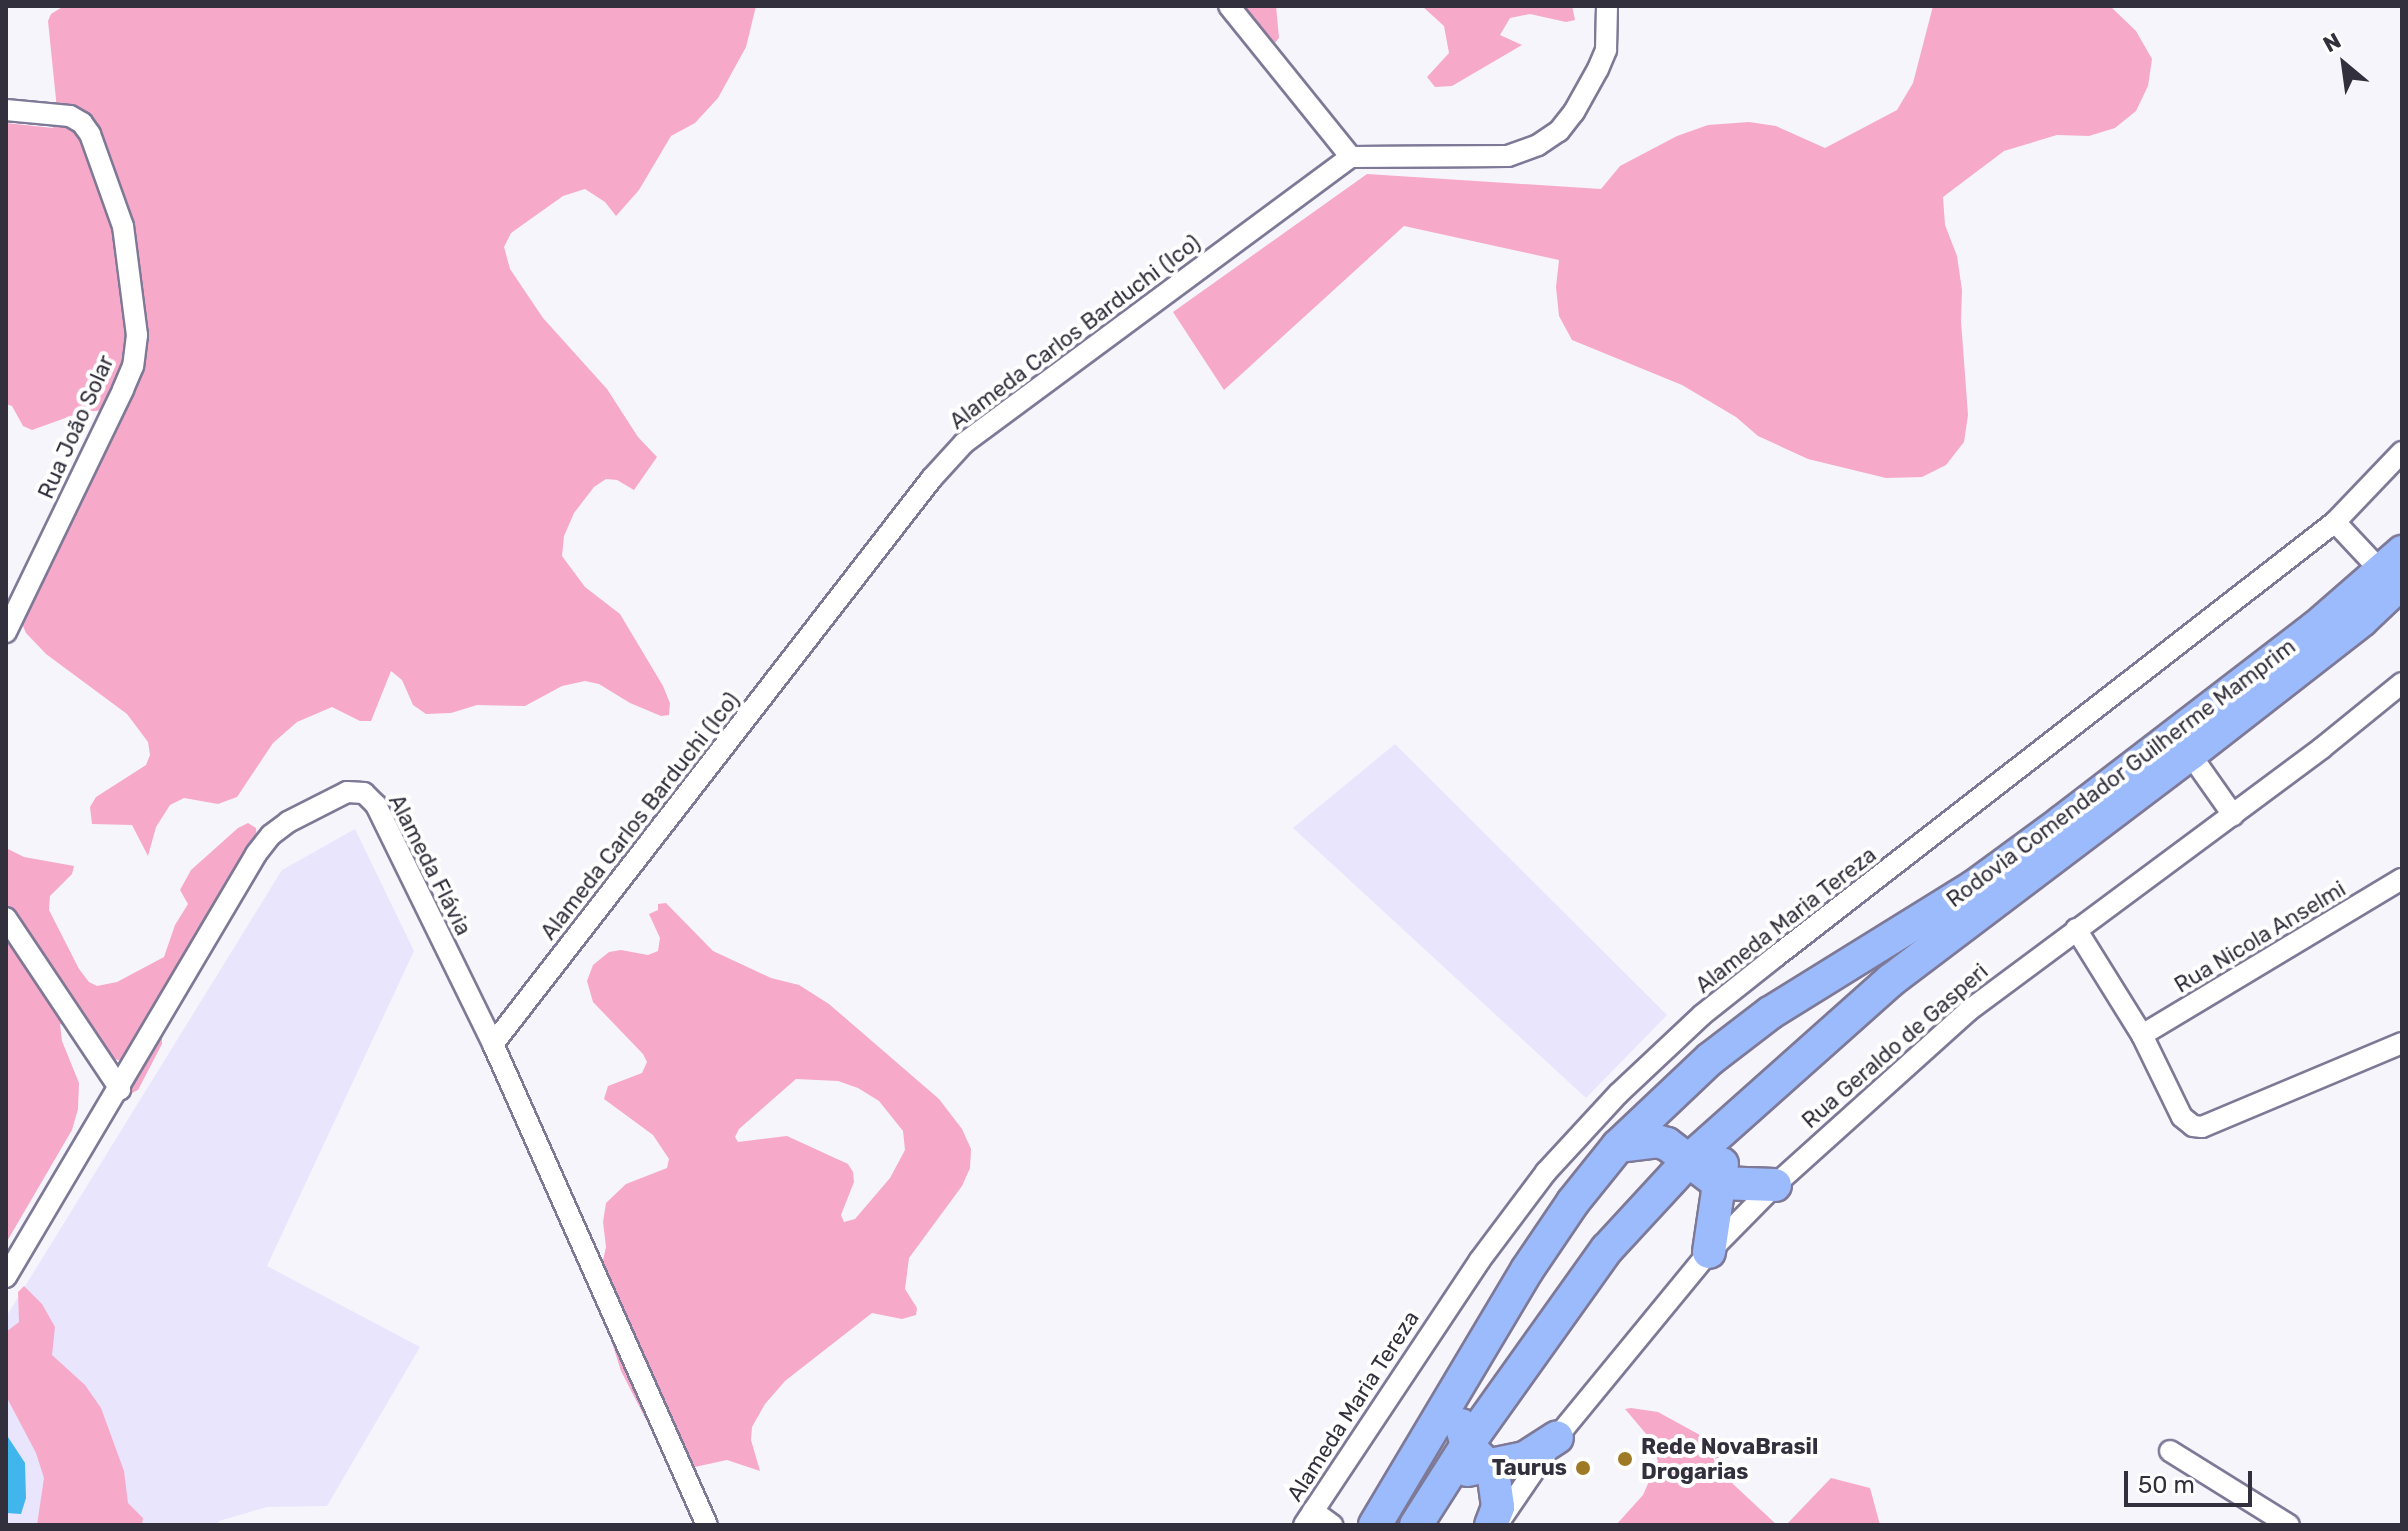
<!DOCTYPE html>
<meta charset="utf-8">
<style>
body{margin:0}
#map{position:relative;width:2408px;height:1531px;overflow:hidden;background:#f6f5fb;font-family:Rubik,sans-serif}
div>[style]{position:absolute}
.built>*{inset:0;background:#e9e5fd}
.green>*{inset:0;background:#f7a9c9}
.water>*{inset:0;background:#41b6ec}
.roads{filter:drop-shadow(2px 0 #7e7996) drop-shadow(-2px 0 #7e7996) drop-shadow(0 2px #7e7996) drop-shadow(0 -2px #7e7996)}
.street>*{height:20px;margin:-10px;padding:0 10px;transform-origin:10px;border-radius:10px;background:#fff}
.primary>*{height:32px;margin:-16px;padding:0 16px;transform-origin:16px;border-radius:16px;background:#9bbbfd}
.dots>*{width:22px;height:22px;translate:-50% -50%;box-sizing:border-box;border:4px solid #fff;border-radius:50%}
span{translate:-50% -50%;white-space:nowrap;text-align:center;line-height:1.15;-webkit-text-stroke:8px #fff;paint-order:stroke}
.street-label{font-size:22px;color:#32303c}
.poi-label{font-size:22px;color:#32303c;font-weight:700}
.left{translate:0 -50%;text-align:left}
.right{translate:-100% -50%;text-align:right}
.frame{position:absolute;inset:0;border:8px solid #32303c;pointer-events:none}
.north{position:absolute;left:2304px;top:24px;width:80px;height:80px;-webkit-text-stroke:6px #fff;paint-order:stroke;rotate:331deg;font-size:22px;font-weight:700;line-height:32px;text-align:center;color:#32303c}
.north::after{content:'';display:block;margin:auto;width:28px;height:36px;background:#32303c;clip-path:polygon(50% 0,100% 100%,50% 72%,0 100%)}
.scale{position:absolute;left:2124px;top:1471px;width:128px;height:36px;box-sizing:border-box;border:4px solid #32303c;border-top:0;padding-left:10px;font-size:24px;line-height:28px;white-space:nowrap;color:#32303c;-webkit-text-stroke:6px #fff;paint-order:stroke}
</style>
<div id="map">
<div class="built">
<i style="clip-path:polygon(1395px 744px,1667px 1015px,1586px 1098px,1293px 828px)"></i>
<i style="clip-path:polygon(355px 829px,414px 951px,267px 1266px,420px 1347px,327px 1506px,267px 1507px,219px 1521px,217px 1525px,6px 1525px,6px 1317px,282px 870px)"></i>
</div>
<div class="green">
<i style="clip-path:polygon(64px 6px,756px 6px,746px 47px,718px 98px,695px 123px,671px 136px,639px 190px,616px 216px,605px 202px,585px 189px,563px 196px,511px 233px,504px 247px,510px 269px,543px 318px,607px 389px,638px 437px,657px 457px,634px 490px,617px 480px,606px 479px,594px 487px,574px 513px,564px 536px,562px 556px,585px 587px,620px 614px,663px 686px,670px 703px,669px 715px,661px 716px,630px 703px,599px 684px,585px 681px,562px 686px,525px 706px,477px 705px,451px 713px,426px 714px,413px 705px,402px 680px,391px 671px,371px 721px,360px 721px,332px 707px,297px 722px,273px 743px,237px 797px,218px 804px,184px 798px,170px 805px,156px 827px,148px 856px,132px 825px,92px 824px,90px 807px,96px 797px,146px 765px,150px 755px,148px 742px,127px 714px,46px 654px,26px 633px,20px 619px,26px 586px,53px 509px,81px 473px,106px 410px,82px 412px,32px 430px,23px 426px,12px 406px,6px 404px,6px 123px,53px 128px,58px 119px,48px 21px,51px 14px)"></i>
<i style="clip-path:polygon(1221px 6px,1276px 6px,1279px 38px,1273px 45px)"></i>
<i style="clip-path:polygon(1422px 6px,1572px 6px,1575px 20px,1566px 22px,1530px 14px,1510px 18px,1500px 35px,1522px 45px,1452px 86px,1435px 87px,1427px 77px,1449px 53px,1444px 26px)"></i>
<i style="clip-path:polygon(1933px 6px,2110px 6px,2136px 31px,2152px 59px,2148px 86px,2136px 111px,2115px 128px,2089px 136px,2057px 135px,2004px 151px,1943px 197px,1945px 225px,1957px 256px,1962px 290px,1961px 321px,1968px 415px,1964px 442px,1946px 465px,1922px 477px,1886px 478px,1808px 459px,1758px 436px,1736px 417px,1682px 385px,1572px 340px,1559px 316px,1556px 287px,1559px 260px,1404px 226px,1224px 390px,1173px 312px,1367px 174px,1601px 189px,1620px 166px,1677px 136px,1708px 125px,1749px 122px,1776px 126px,1825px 148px,1897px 110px,1913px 83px)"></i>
<i style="clip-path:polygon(248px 823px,256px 828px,257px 841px,162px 1013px,162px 1044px,138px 1090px,130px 1094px,124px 1090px,124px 1062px,95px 1053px,69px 1026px,60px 1024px,62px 1041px,79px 1083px,78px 1109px,72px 1130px,6px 1243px,6px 848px,24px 857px,74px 866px,72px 874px,50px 896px,49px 910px,79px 969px,89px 982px,97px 986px,117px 982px,164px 957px,175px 925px,188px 904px,180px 890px,191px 870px,238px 828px)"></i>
<i style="clip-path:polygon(evenodd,666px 903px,713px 951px,771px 978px,799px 985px,829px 1004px,939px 1099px,962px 1129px,971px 1149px,970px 1168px,962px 1186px,909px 1258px,905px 1289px,917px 1308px,916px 1315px,902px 1319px,872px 1313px,785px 1381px,765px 1404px,752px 1427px,751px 1440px,760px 1471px,727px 1460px,690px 1468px,656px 1439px,621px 1371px,602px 1311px,599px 1278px,606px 1247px,603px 1222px,606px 1203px,626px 1184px,667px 1168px,669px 1159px,653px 1135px,604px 1099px,608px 1086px,642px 1073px,647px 1062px,643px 1054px,593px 1002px,587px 981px,593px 965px,609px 952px,621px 950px,648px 955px,658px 951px,660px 938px,649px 914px,658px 910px,658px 904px,666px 903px,796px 1079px,838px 1081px,858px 1088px,879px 1101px,903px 1131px,905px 1150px,890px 1178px,855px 1219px,844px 1222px,841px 1215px,854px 1182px,853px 1172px,848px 1164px,787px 1136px,738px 1142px,735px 1137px,739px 1129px,796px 1079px)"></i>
<i style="clip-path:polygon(24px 1286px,42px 1304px,55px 1327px,52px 1355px,85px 1385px,101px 1408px,124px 1471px,128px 1503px,143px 1518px,142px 1525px,37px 1525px,44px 1478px,36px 1453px,6px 1396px,6px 1332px,19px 1322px,18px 1292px)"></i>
<i style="clip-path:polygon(1631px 1408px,1658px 1412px,1709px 1440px,1733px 1484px,1777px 1525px,1616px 1525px,1643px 1495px,1658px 1461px,1647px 1435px,1625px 1409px)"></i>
<i style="clip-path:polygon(1831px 1478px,1870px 1488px,1880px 1525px,1786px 1525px)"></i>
</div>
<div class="water">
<i style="clip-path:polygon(6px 1434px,25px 1463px,26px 1498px,21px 1514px,6px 1513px)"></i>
</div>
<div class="roads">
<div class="street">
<i style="left:1229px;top:6px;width:194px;rotate:51.1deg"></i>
<i style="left:6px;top:110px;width:64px;rotate:5.4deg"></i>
<i style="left:70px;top:116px;width:14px;rotate:30deg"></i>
<i style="left:82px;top:123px;width:14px;rotate:54deg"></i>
<i style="left:90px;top:134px;width:98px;rotate:70.3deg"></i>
<i style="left:123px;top:226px;width:110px;rotate:82.7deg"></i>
<i style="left:137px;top:335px;width:31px;rotate:97deg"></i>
<i style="left:133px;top:366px;width:26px;rotate:113deg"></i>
<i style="left:123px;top:390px;width:269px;rotate:115.8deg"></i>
<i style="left:2335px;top:522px;width:67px;rotate:46.8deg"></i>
<i style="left:2190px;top:754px;width:75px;rotate:54.8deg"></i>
<i style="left:6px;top:918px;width:206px;rotate:56.3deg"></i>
<i style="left:2076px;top:929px;width:125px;rotate:58.1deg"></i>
<i style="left:2142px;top:1035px;width:91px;rotate:64deg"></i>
<i style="left:2182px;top:1117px;width:14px;rotate:39deg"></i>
<i style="left:2193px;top:1126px;width:9px;rotate:6deg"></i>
<i style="left:2202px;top:1127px;width:217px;rotate:-22.8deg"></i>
<i style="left:2142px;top:1035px;width:303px;rotate:-31deg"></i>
<i style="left:493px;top:1044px;width:716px;rotate:-52.2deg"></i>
<i style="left:932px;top:478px;width:47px;rotate:-47.6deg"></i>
<i style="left:964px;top:443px;width:481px;rotate:-36.5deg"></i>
<i style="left:1351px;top:157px;width:157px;rotate:-0.4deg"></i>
<i style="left:1508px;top:156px;width:32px;rotate:-20deg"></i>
<i style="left:1538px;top:145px;width:25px;rotate:-34deg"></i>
<i style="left:1559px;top:131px;width:24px;rotate:-52deg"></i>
<i style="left:1574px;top:112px;width:49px;rotate:-60.8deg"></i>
<i style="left:1598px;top:69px;width:21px;rotate:-67deg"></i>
<i style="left:1606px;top:50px;width:44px;rotate:-88.7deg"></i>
<i style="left:6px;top:1277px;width:491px;rotate:-59.4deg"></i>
<i style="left:256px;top:854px;width:24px;rotate:-52deg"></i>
<i style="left:271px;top:835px;width:21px;rotate:-37deg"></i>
<i style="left:288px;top:822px;width:66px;rotate:-27deg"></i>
<i style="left:347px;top:792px;width:17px;rotate:3deg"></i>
<i style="left:364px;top:793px;width:17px;rotate:45deg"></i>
<i style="left:376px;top:805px;width:266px;rotate:63.9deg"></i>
<i style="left:493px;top:1044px;width:526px;rotate:66.02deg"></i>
<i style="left:2170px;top:1451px;width:140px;rotate:31.9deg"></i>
<i style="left:1313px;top:1511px;width:24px;rotate:36deg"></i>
<i style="left:1499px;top:1522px;width:103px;rotate:-55.7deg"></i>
<i style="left:1557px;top:1437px;width:239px;rotate:-50.6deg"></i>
<i style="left:1709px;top:1252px;width:94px;rotate:-45.4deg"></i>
<i style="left:1775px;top:1185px;width:260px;rotate:-42deg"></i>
<i style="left:1968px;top:1011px;width:441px;rotate:-36.6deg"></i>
<i style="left:2322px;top:748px;width:103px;rotate:-39.1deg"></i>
<i style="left:1304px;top:1525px;width:318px;rotate:-56.4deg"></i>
<i style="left:1480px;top:1260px;width:110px;rotate:-53.1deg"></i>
<i style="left:1546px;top:1172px;width:106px;rotate:-47.3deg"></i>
<i style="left:1618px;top:1094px;width:115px;rotate:-43.2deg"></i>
<i style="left:1702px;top:1015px;width:93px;rotate:-38.5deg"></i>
<i style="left:1775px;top:957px;width:709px;rotate:-37.84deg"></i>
<i style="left:2335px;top:522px;width:97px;rotate:-46.3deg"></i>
</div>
<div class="primary">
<i style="left:1618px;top:1146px;width:39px;rotate:-7deg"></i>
<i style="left:1657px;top:1141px;width:10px;rotate:17deg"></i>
<i style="left:1667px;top:1144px;width:64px;rotate:37.4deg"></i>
<i style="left:1718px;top:1183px;width:57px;rotate:2deg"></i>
<i style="left:1709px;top:1252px;width:89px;rotate:-81.6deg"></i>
<i style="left:1461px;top:1425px;width:21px;rotate:73deg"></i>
<i style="left:1467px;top:1445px;width:28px;rotate:45deg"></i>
<i style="left:1487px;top:1465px;width:15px;rotate:62deg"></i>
<i style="left:1494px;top:1478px;width:29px;rotate:82deg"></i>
<i style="left:1498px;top:1507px;width:19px;rotate:111deg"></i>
<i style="left:1467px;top:1470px;width:59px;rotate:-11.7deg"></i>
<i style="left:1525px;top:1458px;width:38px;rotate:-33deg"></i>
<i style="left:1375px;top:1525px;width:297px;rotate:-59.2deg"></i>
<i style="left:1527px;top:1270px;width:82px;rotate:-55.9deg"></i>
<i style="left:1573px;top:1202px;width:72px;rotate:-51.2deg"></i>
<i style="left:1618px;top:1146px;width:127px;rotate:-43.4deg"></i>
<i style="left:1710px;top:1059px;width:76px;rotate:-37.5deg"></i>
<i style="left:1770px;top:1013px;width:241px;rotate:-31.8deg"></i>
<i style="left:1975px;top:886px;width:108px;rotate:-36.3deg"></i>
<i style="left:2062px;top:822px;width:319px;rotate:-37.5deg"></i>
<i style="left:2315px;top:628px;width:116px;rotate:-41.1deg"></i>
<i style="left:1416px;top:1525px;width:95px;rotate:-57.5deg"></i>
<i style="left:1467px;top:1445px;width:241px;rotate:-54.5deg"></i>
<i style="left:1607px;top:1249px;width:121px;rotate:-47.3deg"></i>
<i style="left:1689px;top:1160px;width:271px;rotate:-41.7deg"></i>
<i style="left:1891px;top:980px;width:375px;rotate:-37.1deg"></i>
<i style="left:2190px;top:754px;width:218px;rotate:-37.9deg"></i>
<i style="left:2362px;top:620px;width:55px;rotate:-43.5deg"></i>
</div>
</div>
<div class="dots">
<i style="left:1625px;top:1459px;background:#9e7a26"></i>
<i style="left:1583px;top:1468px;background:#9e7a26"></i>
</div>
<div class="street-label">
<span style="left:1075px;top:332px;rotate:-37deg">Alameda Carlos Barduchi (Ico)</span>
<span style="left:76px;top:427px;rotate:-66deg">Rua João Solar</span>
<span style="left:2121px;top:773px;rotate:-37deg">Rodovia Comendador Guilherme Mamprim</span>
<span style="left:640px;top:816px;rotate:-52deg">Alameda Carlos Barduchi (Ico)</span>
<span style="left:430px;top:865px;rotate:63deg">Alameda Flávia</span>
<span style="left:1786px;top:920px;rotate:-38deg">Alameda Maria Tereza</span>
<span style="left:2260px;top:937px;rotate:-31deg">Rua Nicola Anselmi</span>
<span style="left:1895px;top:1046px;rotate:-41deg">Rua Geraldo de Gasperi</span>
<span style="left:1353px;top:1406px;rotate:-57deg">Alameda Maria Tereza</span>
</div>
<div class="poi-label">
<span class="left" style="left:1641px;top:1459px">Rede NovaBrasil<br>Drogarias</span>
<span class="right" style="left:1567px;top:1468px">Taurus</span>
</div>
<div class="frame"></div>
<div class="north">N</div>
<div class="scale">50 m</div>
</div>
